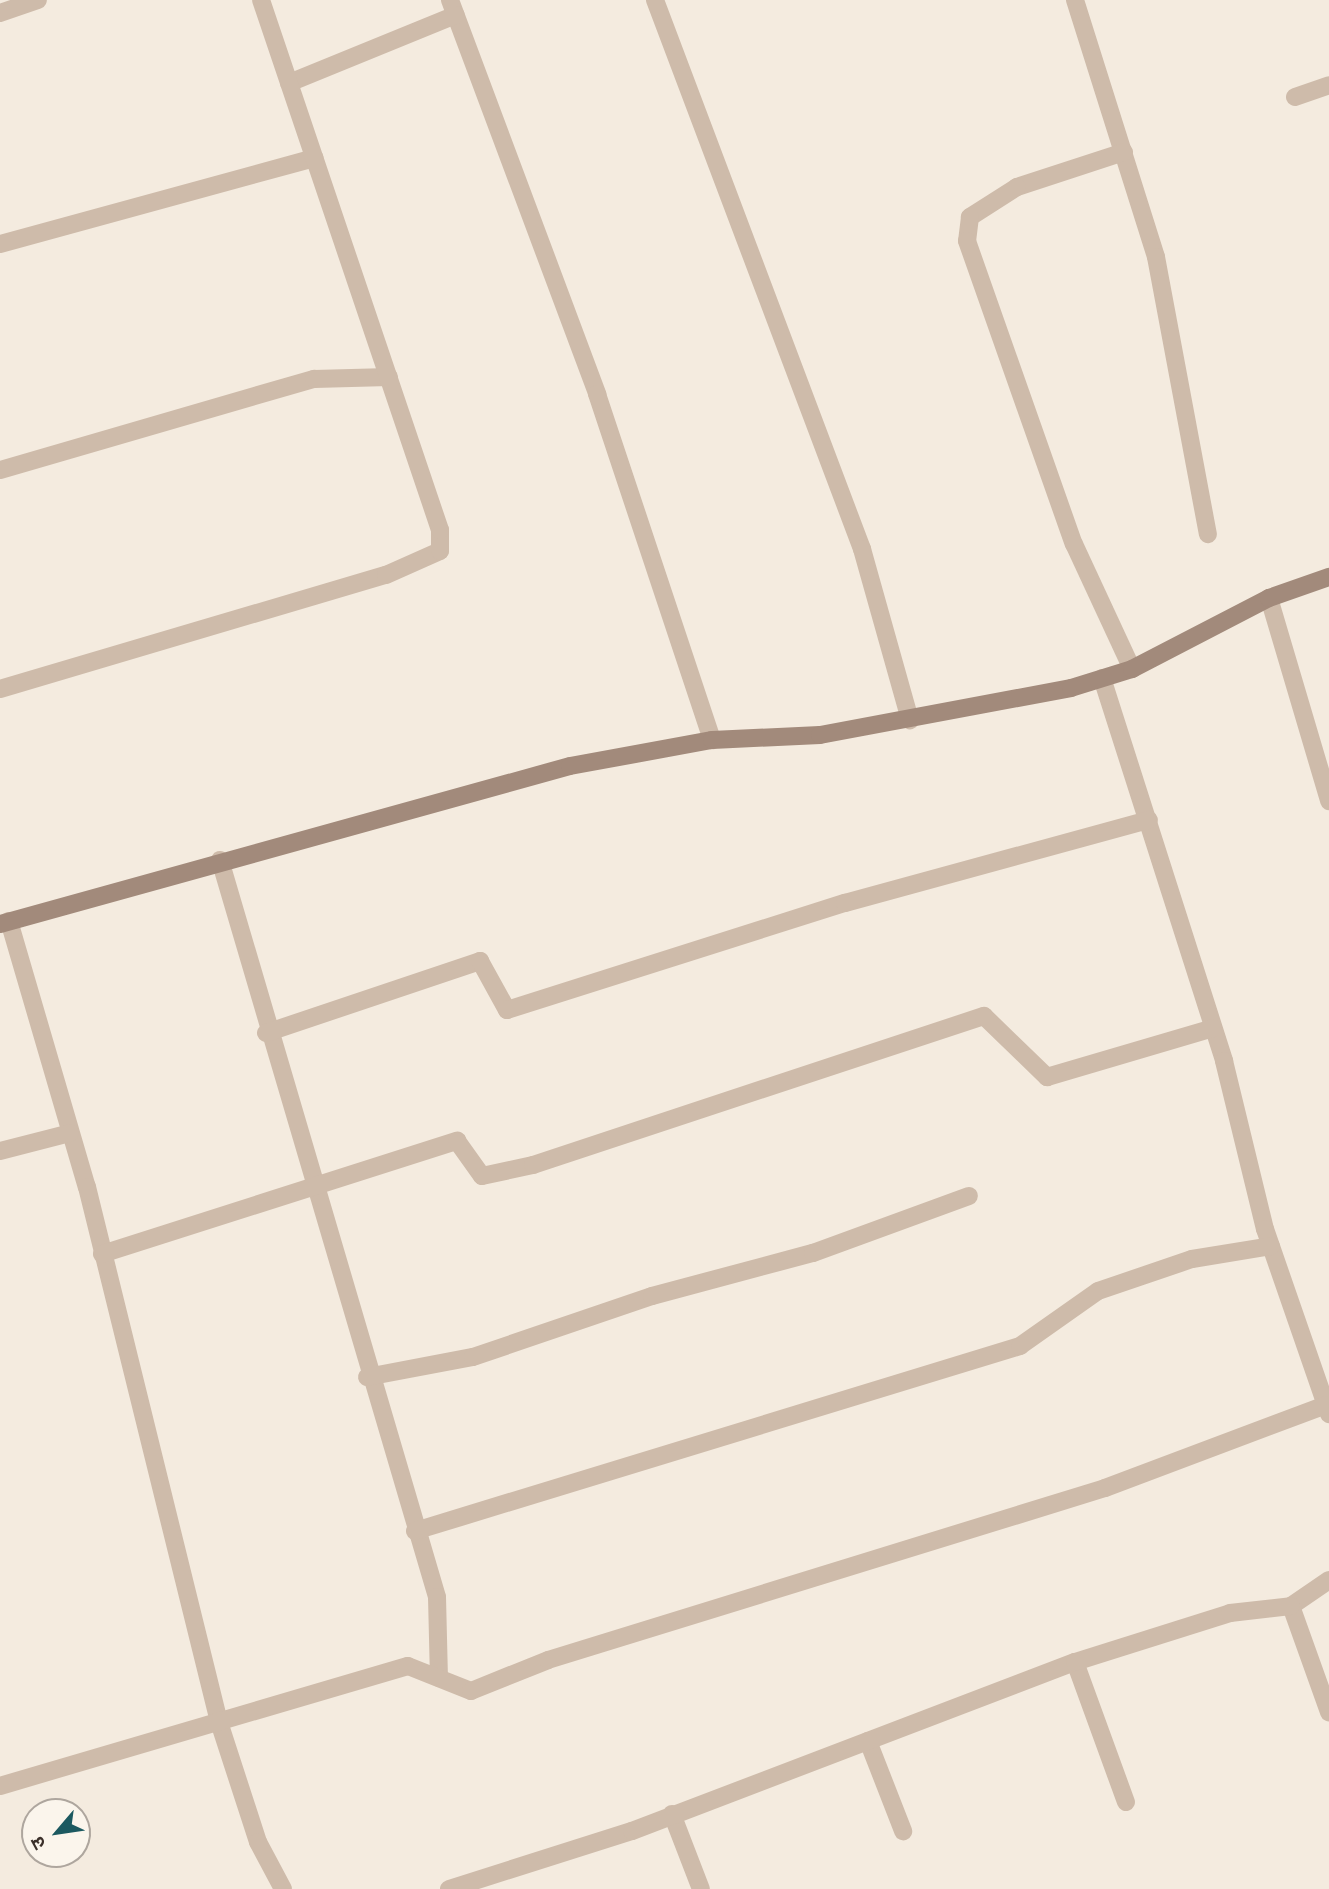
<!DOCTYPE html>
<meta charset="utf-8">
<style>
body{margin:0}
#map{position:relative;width:1329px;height:1889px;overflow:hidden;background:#f4ebdf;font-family:Overpass,"Noto Sans Devanagari",sans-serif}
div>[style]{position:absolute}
.street>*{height:18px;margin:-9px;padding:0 9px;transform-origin:9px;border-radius:9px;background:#cebbaa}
.secondary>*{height:18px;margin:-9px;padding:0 9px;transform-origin:9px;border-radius:9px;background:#a28a7b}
span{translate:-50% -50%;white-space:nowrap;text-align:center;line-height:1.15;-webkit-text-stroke:5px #fbf5ec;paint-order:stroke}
.north{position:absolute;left:21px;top:1798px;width:70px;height:70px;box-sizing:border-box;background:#fbf5ec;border:2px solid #aea69e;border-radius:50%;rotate:241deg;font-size:19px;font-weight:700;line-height:28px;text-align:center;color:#3b302a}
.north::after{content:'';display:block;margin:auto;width:24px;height:32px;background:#1c5960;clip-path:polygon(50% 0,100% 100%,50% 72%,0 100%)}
</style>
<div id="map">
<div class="street">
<i style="left:450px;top:0;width:421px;rotate:69.5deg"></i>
<i style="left:597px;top:394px;width:365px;rotate:71.6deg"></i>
<i style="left:655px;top:0;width:587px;rotate:69.34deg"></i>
<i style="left:862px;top:549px;width:178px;rotate:74.3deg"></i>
<i style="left:1075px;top:0;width:269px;rotate:72.5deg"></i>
<i style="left:1156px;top:257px;width:282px;rotate:79.4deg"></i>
<i style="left:0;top:13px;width:40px;rotate:-18.9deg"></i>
<i style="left:289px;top:83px;width:180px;rotate:-22.2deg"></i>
<i style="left:1295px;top:97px;width:36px;rotate:-19deg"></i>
<i style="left:1124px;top:152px;width:113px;rotate:161.9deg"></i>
<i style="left:1017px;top:187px;width:56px;rotate:147.4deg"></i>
<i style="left:970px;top:217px;width:24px;rotate:97deg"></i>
<i style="left:967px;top:241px;width:321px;rotate:70.6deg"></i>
<i style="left:1074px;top:544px;width:138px;rotate:65.1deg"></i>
<i style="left:0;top:244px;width:326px;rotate:-15.3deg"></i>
<i style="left:0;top:470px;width:327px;rotate:-16.2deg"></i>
<i style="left:314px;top:379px;width:75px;rotate:-1.5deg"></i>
<i style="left:1269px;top:598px;width:212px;rotate:73.5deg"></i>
<i style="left:1102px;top:678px;width:402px;rotate:72.3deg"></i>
<i style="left:1224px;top:1061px;width:173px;rotate:76.3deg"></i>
<i style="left:1265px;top:1229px;width:196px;rotate:70.9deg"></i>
<i style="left:0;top:689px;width:402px;rotate:-16.5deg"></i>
<i style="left:386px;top:575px;width:59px;rotate:-24deg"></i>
<i style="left:440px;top:551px;width:21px;rotate:-90deg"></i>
<i style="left:440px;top:530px;width:559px;rotate:-108.66deg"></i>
<i style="left:220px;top:860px;width:768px;rotate:73.59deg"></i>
<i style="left:437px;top:1597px;width:81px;rotate:88.6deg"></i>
<i style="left:9px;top:921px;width:277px;rotate:73.7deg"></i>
<i style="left:87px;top:1187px;width:551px;rotate:76.14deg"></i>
<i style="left:219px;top:1722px;width:126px;rotate:72deg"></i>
<i style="left:258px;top:1842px;width:53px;rotate:62deg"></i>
<i style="left:266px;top:1033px;width:226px;rotate:-18.6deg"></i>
<i style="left:480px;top:961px;width:56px;rotate:61.1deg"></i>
<i style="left:507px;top:1010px;width:355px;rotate:-17.6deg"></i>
<i style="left:845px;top:903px;width:315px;rotate:-15.3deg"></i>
<i style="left:0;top:1151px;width:72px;rotate:-14.4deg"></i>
<i style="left:102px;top:1254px;width:373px;rotate:-17.7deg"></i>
<i style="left:457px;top:1141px;width:43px;rotate:54.5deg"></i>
<i style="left:482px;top:1176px;width:52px;rotate:-12.2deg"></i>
<i style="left:533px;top:1165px;width:475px;rotate:-18.3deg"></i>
<i style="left:984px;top:1016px;width:88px;rotate:44.1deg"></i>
<i style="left:1047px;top:1077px;width:173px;rotate:-16.4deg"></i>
<i style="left:367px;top:1377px;width:108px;rotate:-10.7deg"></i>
<i style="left:473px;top:1357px;width:189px;rotate:-18.8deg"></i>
<i style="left:652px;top:1296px;width:167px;rotate:-15deg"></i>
<i style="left:813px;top:1253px;width:166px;rotate:-20.1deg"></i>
<i style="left:415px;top:1531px;width:633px;rotate:-17deg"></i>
<i style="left:1020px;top:1346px;width:95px;rotate:-35.2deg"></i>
<i style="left:1098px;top:1291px;width:99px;rotate:-18.8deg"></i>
<i style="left:1192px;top:1259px;width:80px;rotate:-9.3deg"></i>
<i style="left:1329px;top:1580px;width:46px;rotate:145.6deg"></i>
<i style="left:1291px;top:1606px;width:113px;rotate:70.3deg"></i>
<i style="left:1075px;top:1662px;width:149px;rotate:70deg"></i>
<i style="left:868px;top:1741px;width:97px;rotate:68.7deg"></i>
<i style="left:0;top:1786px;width:425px;rotate:-16.4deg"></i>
<i style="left:408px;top:1666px;width:68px;rotate:21.6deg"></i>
<i style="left:471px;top:1691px;width:83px;rotate:-21.9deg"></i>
<i style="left:548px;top:1660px;width:583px;rotate:-17.16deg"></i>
<i style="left:1105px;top:1488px;width:236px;rotate:-20.6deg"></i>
<i style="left:672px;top:1814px;width:80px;rotate:68.9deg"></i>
<i style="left:449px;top:1889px;width:192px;rotate:-17.6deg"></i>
<i style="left:632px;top:1831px;width:474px;rotate:-20.9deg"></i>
<i style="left:1075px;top:1662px;width:163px;rotate:-17.5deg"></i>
<i style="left:1230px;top:1613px;width:61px;rotate:-6.5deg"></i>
</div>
<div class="secondary">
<i style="left:0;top:924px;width:591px;rotate:-15.49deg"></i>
<i style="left:570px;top:766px;width:144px;rotate:-10.4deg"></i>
<i style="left:712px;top:740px;width:108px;rotate:-2.7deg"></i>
<i style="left:820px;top:735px;width:255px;rotate:-10.6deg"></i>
<i style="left:1071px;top:688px;width:64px;rotate:-17.3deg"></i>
<i style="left:1132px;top:669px;width:154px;rotate:-27.4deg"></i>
<i style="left:1269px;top:598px;width:64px;rotate:-19.3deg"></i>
</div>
<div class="north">उ</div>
</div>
